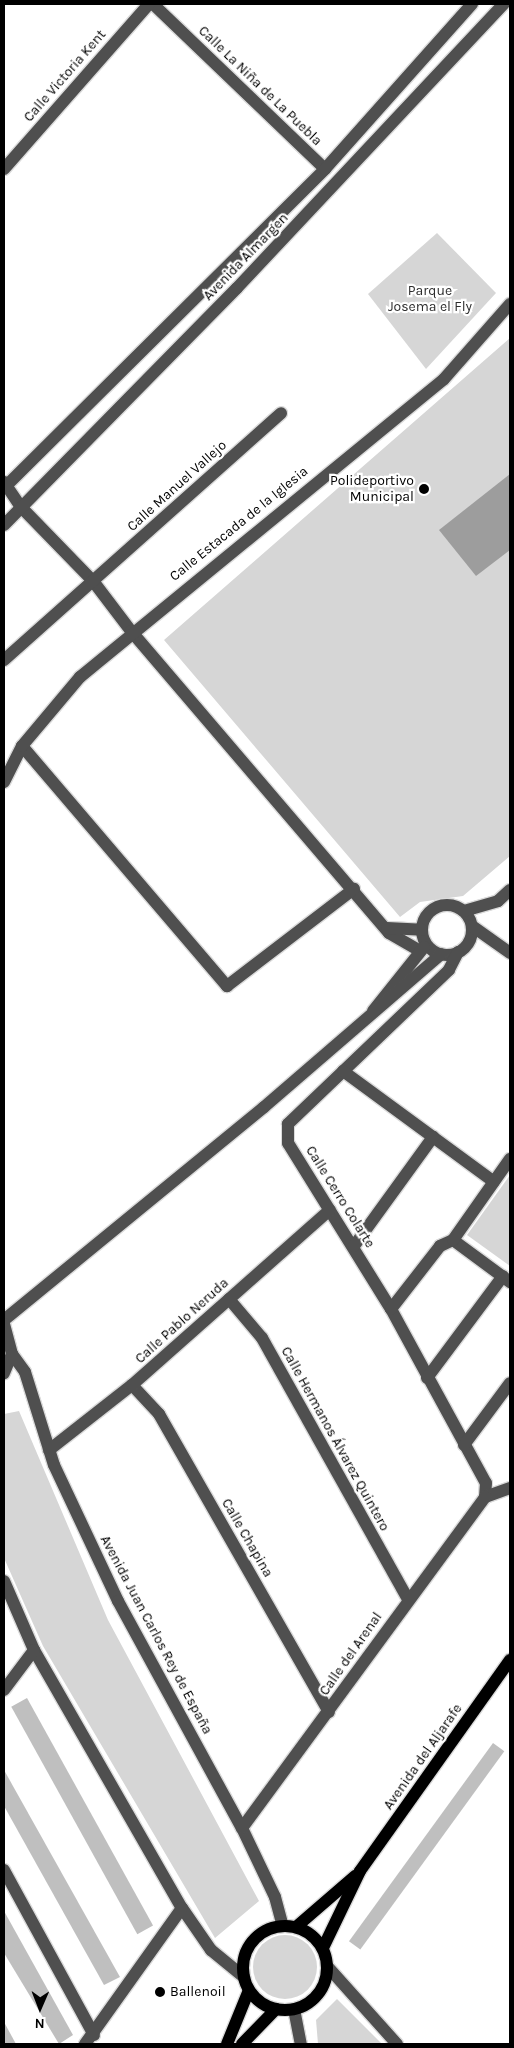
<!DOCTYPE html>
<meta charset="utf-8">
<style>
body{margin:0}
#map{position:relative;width:514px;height:2048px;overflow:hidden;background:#fff;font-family:Karla,sans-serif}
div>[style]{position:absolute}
.green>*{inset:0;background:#d6d6d6}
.round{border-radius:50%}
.water>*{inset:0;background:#9d9d9d}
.building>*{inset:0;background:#bfbfbf;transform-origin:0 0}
.roads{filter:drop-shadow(1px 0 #dbdbdb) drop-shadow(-1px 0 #dbdbdb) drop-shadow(0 1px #dbdbdb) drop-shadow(0 -1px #dbdbdb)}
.minor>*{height:12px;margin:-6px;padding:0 6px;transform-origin:6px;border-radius:6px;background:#4f4f4f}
.minor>.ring{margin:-6px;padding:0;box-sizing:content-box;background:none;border:12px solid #4f4f4f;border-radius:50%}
.major>*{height:12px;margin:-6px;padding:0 6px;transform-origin:6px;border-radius:6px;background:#000}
.major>.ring{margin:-6px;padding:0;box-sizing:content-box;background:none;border:12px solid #000;border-radius:50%}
.dots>*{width:14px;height:14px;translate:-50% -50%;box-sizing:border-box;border:2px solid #fff;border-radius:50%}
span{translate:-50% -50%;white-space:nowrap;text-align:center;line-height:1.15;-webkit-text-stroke:4.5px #fff;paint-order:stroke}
.street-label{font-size:14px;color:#000}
.park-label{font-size:14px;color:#2d2d2d}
.poi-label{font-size:14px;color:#000}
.right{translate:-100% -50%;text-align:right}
.left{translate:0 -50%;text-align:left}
.frame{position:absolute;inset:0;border:5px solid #000;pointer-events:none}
.north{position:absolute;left:15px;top:1983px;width:50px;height:50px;-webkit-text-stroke:4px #fff;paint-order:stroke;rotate:181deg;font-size:14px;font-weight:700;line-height:20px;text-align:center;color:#000}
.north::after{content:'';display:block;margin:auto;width:18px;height:22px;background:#000;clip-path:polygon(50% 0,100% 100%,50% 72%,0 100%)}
</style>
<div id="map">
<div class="green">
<i style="clip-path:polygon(437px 233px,496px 293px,426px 369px,368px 294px)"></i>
<i style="clip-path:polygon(510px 338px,510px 856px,463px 896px,420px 902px,400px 917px,164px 640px)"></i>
<i style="clip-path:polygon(510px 1175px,510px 1266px,467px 1235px)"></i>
<i style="clip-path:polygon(19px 1411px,108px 1620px,259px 1901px,215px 1938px,43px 1646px,4px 1558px,4px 1414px)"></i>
<i class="round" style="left:253px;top:1935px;width:64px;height:64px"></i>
<i style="clip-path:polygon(337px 1999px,382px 2044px,318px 2044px,316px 2020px)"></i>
</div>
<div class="water">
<i style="clip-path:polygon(510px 474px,510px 550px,476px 576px,439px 530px)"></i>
</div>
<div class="building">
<i style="left:27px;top:1698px;width:260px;height:18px;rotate:61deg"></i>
<i style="left:493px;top:1743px;width:14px;height:245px;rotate:36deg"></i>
<i style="clip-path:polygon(4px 1770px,120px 1977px,104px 1985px,4px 1806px)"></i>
<i style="clip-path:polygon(4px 1911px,73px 2035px,59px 2044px,4px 1953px)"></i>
<i style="clip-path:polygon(4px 2022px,16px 2044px,4px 2044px)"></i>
</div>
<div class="roads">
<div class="minor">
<i style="left:153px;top:4px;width:238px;rotate:43.8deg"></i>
<i style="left:4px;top:169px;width:220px;rotate:-48.7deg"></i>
<i style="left:4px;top:482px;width:30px;rotate:56deg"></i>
<i style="left:21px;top:507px;width:103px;rotate:45.8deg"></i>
<i style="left:93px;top:581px;width:63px;rotate:52.8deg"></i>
<i style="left:131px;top:631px;width:397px;rotate:49.5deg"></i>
<i style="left:389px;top:933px;width:34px;rotate:30deg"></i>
<i style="left:4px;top:488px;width:453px;rotate:-44.8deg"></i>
<i style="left:325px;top:169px;width:221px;rotate:-48.3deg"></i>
<i style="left:4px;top:525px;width:332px;rotate:-45.5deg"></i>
<i style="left:237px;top:288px;width:390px;rotate:-46.8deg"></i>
<i style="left:4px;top:660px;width:371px;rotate:-41.7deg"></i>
<i style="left:22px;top:746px;width:316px;rotate:49.5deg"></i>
<i style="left:227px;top:986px;width:160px;rotate:-37.4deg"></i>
<i style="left:4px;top:782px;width:40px;rotate:-63.4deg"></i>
<i style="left:22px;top:746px;width:90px;rotate:-50deg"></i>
<i style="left:80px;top:677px;width:470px;rotate:-39.3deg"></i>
<i style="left:444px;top:379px;width:100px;rotate:-48.7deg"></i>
<i class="ring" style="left:422px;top:905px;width:38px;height:38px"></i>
<i style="left:464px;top:911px;width:35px;rotate:-16deg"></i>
<i style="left:498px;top:901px;width:16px;rotate:-43deg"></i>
<i style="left:472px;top:926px;width:47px;rotate:35.4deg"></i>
<i style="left:387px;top:928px;width:35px;rotate:3deg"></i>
<i style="left:458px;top:952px;width:20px;rotate:117deg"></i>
<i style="left:449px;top:970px;width:223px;rotate:136.3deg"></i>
<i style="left:288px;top:1124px;width:19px;rotate:90deg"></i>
<i style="left:288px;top:1143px;width:195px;rotate:58.2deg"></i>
<i style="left:391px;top:1309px;width:198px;rotate:61.4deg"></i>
<i style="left:486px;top:1483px;width:14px;rotate:94deg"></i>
<i style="left:373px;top:1011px;width:82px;rotate:-51.4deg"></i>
<i style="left:343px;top:1071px;width:187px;rotate:36.3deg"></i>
<i style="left:453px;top:1240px;width:71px;rotate:36.4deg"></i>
<i style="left:354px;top:1246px;width:135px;rotate:-54.1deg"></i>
<i style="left:229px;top:1299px;width:51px;rotate:49.8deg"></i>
<i style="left:262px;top:1338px;width:299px;rotate:60.8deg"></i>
<i style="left:391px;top:1309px;width:80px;rotate:-52.1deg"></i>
<i style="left:440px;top:1246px;width:14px;rotate:-25deg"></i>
<i style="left:453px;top:1240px;width:99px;rotate:-54.9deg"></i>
<i style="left:4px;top:1320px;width:336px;rotate:-39.3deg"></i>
<i style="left:264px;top:1107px;width:234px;rotate:-40.8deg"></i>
<i style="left:4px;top:1324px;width:31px;rotate:75deg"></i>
<i style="left:12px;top:1354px;width:21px;rotate:113deg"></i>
<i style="left:12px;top:1354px;width:22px;rotate:54deg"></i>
<i style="left:25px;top:1372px;width:97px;rotate:72.7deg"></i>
<i style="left:54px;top:1465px;width:150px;rotate:64.8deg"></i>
<i style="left:118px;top:1601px;width:259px;rotate:61.4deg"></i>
<i style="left:242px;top:1828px;width:76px;rotate:64.4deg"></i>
<i style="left:275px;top:1897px;width:30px;rotate:75deg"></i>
<i style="left:427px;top:1378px;width:127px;rotate:-53.3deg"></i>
<i style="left:132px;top:1385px;width:40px;rotate:47deg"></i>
<i style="left:159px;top:1414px;width:343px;rotate:60.3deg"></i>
<i style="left:464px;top:1445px;width:77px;rotate:-53.4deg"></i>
<i style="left:49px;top:1450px;width:105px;rotate:-38.1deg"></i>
<i style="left:132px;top:1385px;width:264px;rotate:-41.5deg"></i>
<i style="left:485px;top:1497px;width:27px;rotate:-20deg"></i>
<i style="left:4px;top:1581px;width:75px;rotate:66.5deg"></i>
<i style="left:34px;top:1650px;width:297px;rotate:60.2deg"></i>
<i style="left:182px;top:1908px;width:51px;rotate:55.4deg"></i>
<i style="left:211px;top:1950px;width:43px;rotate:39.3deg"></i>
<i style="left:4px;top:1690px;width:50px;rotate:-53.1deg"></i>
<i style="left:242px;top:1828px;width:411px;rotate:-53.7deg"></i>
<i style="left:4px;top:1870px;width:188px;rotate:61.4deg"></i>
<i style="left:327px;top:1966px;width:105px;rotate:48.1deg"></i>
<i style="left:294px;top:2009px;width:36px;rotate:79deg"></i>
<i style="left:85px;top:2044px;width:167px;rotate:-54.5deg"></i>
</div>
<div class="major">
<i class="ring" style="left:243px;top:1926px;width:72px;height:72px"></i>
<i style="left:296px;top:1927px;width:78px;rotate:-40.8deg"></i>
<i style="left:323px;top:1948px;width:85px;rotate:-64.3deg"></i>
<i style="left:360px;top:1871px;width:259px;rotate:-54.6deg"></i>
<i style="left:227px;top:2044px;width:58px;rotate:-67.8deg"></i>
<i style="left:242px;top:2044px;width:49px;rotate:-45.8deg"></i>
</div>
</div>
<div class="dots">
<i style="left:424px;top:489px;background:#000"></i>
<i style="left:160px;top:1992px;background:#000"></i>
</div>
<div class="street-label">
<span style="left:65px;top:76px;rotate:-49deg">Calle Victoria Kent</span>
<span style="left:260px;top:86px;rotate:44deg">Calle La Niña de La Puebla</span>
<span style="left:246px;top:257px;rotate:-46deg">Avenida Almargen</span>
<span style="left:177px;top:486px;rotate:-42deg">Calle Manuel Vallejo</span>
<span style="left:239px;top:524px;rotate:-39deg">Calle Estacada de la Iglesia</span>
<span style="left:340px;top:1197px;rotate:58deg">Calle Cerro Colarte</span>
<span style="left:182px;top:1321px;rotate:-42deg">Calle Pablo Neruda</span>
<span style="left:335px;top:1439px;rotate:61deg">Calle Hermanos Álvarez Quintero</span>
<span style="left:247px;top:1538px;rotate:60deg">Calle Chapina</span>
<span style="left:156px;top:1635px;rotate:62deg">Avenida Juan Carlos Rey de España</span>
<span style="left:351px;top:1654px;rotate:-55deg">Calle del Arenal</span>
<span style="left:423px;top:1757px;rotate:-55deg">Avenida del Aljarafe</span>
</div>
<div class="park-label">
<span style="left:430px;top:299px">Parque<br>Josema el Fly</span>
</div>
<div class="poi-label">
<span class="right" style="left:414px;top:489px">Polideportivo<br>Municipal</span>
<span class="left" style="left:170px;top:1992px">Ballenoil</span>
</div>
<div class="frame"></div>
<div class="north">N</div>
</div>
